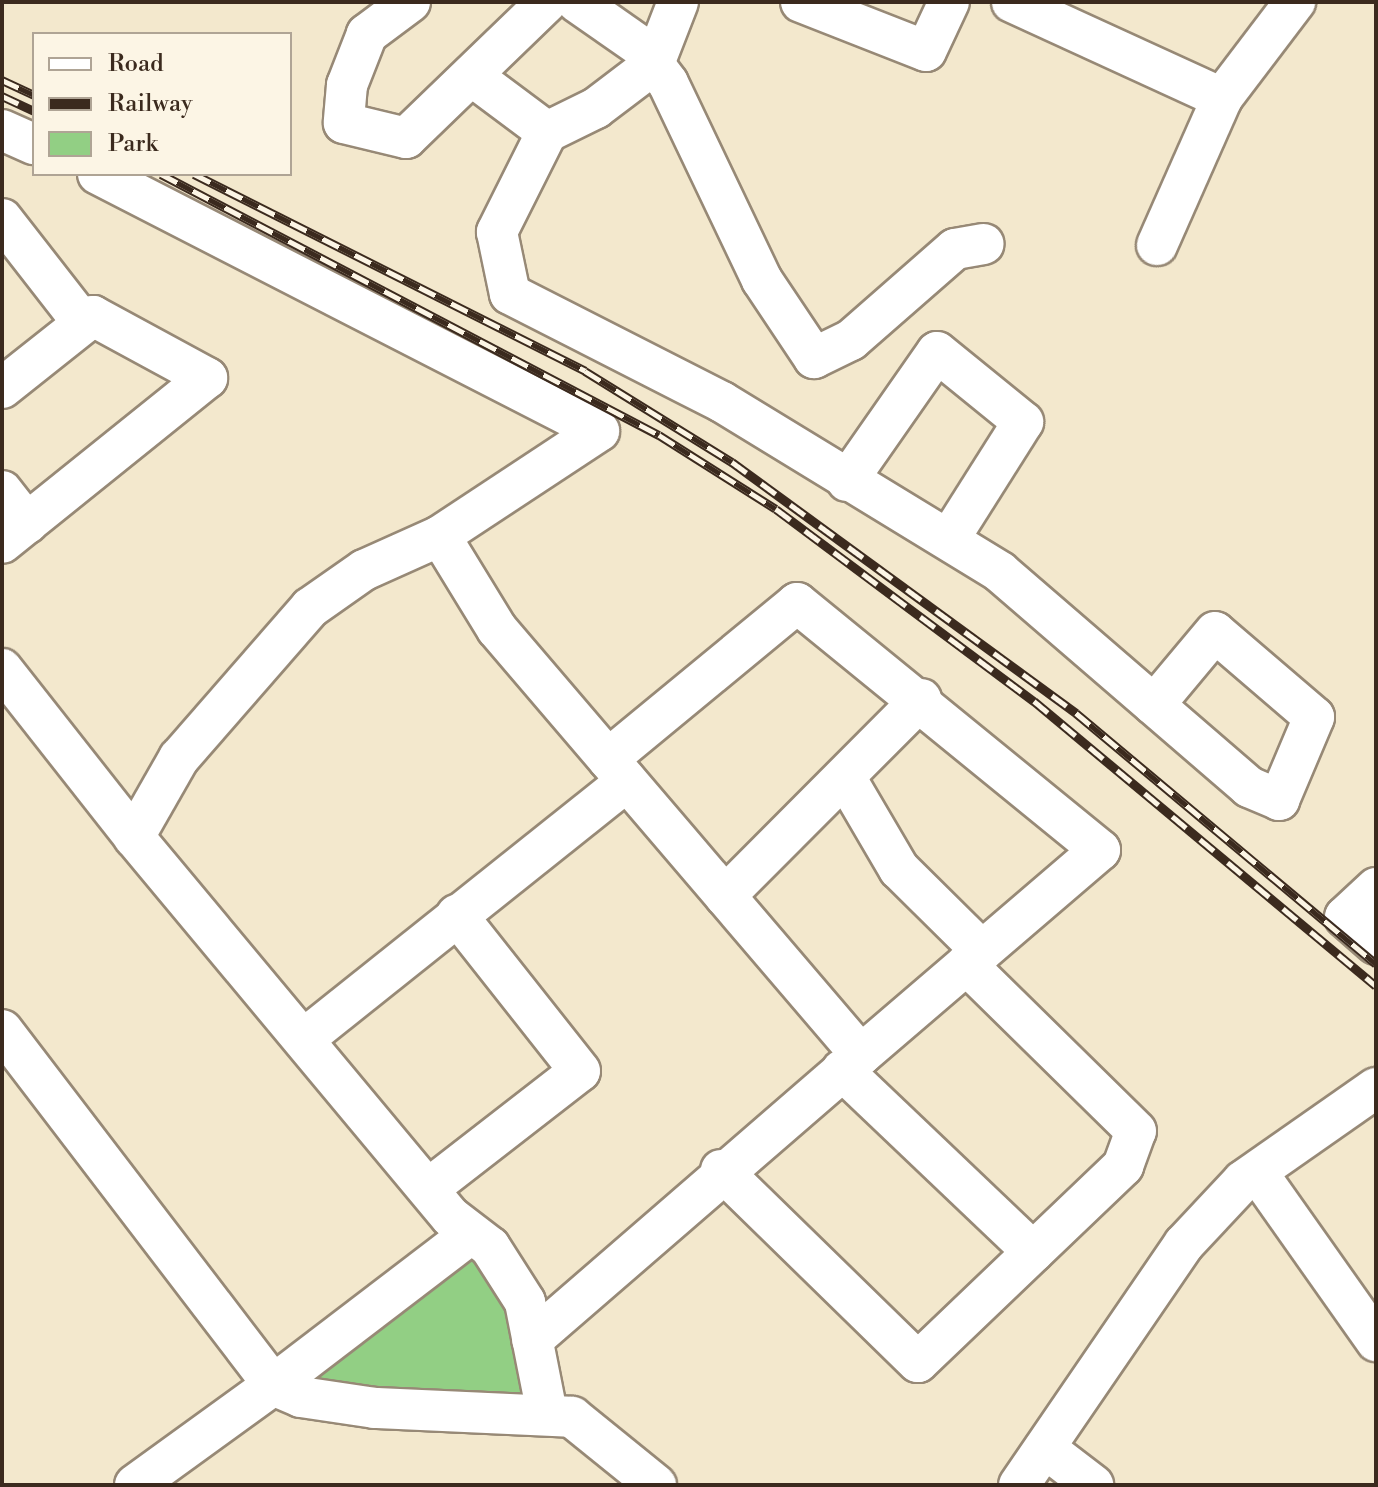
<!DOCTYPE html>
<style>
body{margin:0}
#map{position:relative;width:1378px;height:1487px;overflow:hidden;background:#f3e8cd;font-family:"Libre Bodoni",serif}
div>[style]{position:absolute}
.green>*{inset:0;background:#92cf84}
.roads{filter:drop-shadow(2px 0 #978976) drop-shadow(-2px 0 #978976) drop-shadow(0 2px #978976) drop-shadow(0 -2px #978976)}
.minor>*{height:40px;margin:-20px;padding:0 20px;transform-origin:20px;border-radius:20px;background:#fff}
.rail>*{height:9px;margin-top:-4.5px;transform-origin:0;background:repeating-linear-gradient(90deg,#fcf5e5 0 18px,#3b2a1e 0 36px);box-sizing:border-box;border-block:2px solid #3b2a1e}
span{translate:-50% -50%;white-space:nowrap;text-align:center;line-height:1.15;-webkit-text-stroke:8px #fcf5e5;paint-order:stroke}
.frame{position:absolute;inset:0;border:4px solid #3b2a1e;pointer-events:none}
.legend{position:absolute;left:32px;top:32px;width:260px;height:144px;box-sizing:border-box;background:#fcf5e5;border:2px solid #afa495;margin:0;padding:10px 14px;list-style:none;font-size:24px;color:#3b2a1e}
.legend li{display:flex;align-items:center;gap:16px;height:40px}
.legend b{width:40px;border:2px solid #afa495}
</style>
<div id="map">
<div class="green">
<i style="clip-path:polygon(459px 1251px,487px 1261px,514px 1304px,529px 1387px,521px 1394px,374px 1392px,313px 1377px)"></i>
</div>
<div class="roads">
<div class="minor">
<i style="left:410px;top:2px;width:54px;rotate:143.3deg"></i>
<i style="left:367px;top:34px;width:55px;rotate:111.4deg"></i>
<i style="left:347px;top:85px;width:38px;rotate:95deg"></i>
<i style="left:344px;top:123px;width:64px;rotate:13.6deg"></i>
<i style="left:406px;top:138px;width:196px;rotate:-44deg"></i>
<i style="left:577px;top:2px;width:77px;rotate:34.9deg"></i>
<i style="left:640px;top:46px;width:46px;rotate:52.9deg"></i>
<i style="left:668px;top:83px;width:218px;rotate:64.5deg"></i>
<i style="left:762px;top:280px;width:94px;rotate:56.3deg"></i>
<i style="left:814px;top:358px;width:41px;rotate:-25.9deg"></i>
<i style="left:851px;top:340px;width:138px;rotate:-41.2deg"></i>
<i style="left:955px;top:249px;width:29px;rotate:-10deg"></i>
<i style="left:678px;top:2px;width:66px;rotate:111.2deg"></i>
<i style="left:654px;top:64px;width:73px;rotate:142.8deg"></i>
<i style="left:596px;top:108px;width:55px;rotate:153.9deg"></i>
<i style="left:547px;top:132px;width:112px;rotate:116.6deg"></i>
<i style="left:497px;top:232px;width:63px;rotate:78.2deg"></i>
<i style="left:510px;top:294px;width:238px;rotate:27deg"></i>
<i style="left:722px;top:402px;width:326px;rotate:31.4deg"></i>
<i style="left:1000px;top:572px;width:329px;rotate:40.8deg"></i>
<i style="left:1249px;top:787px;width:33px;rotate:23deg"></i>
<i style="left:1279px;top:800px;width:90px;rotate:-67.1deg"></i>
<i style="left:1314px;top:717px;width:130px;rotate:-139.4deg"></i>
<i style="left:1215px;top:632px;width:95px;rotate:129.9deg"></i>
<i style="left:801px;top:2px;width:134px;rotate:21.4deg"></i>
<i style="left:926px;top:51px;width:54px;rotate:-64.9deg"></i>
<i style="left:1012px;top:2px;width:231px;rotate:24.6deg"></i>
<i style="left:472px;top:76px;width:94px;rotate:36.7deg"></i>
<i style="left:2px;top:130px;width:35px;rotate:24deg"></i>
<i style="left:98px;top:174px;width:563px;rotate:27.16deg"></i>
<i style="left:599px;top:431px;width:191px;rotate:146.6deg"></i>
<i style="left:440px;top:536px;width:83px;rotate:155.9deg"></i>
<i style="left:364px;top:570px;width:66px;rotate:144.9deg"></i>
<i style="left:310px;top:608px;width:199px;rotate:131.1deg"></i>
<i style="left:179px;top:758px;width:91px;rotate:119.7deg"></i>
<i style="left:134px;top:837px;width:495px;rotate:50.2deg"></i>
<i style="left:451px;top:1217px;width:49px;rotate:37.6deg"></i>
<i style="left:490px;top:1247px;width:65px;rotate:57.5deg"></i>
<i style="left:525px;top:1302px;width:113px;rotate:78.8deg"></i>
<i style="left:2px;top:219px;width:132px;rotate:52.1deg"></i>
<i style="left:1157px;top:245px;width:161px;rotate:-66.1deg"></i>
<i style="left:1222px;top:98px;width:121px;rotate:-52.8deg"></i>
<i style="left:2px;top:388px;width:116px;rotate:-38.4deg"></i>
<i style="left:93px;top:316px;width:130px;rotate:28.5deg"></i>
<i style="left:207px;top:378px;width:263px;rotate:141.2deg"></i>
<i style="left:847px;top:481px;width:157px;rotate:-55.1deg"></i>
<i style="left:937px;top:352px;width:111px;rotate:39.1deg"></i>
<i style="left:1023px;top:422px;width:138px;rotate:122.3deg"></i>
<i style="left:2px;top:491px;width:41px;rotate:52deg"></i>
<i style="left:440px;top:536px;width:109px;rotate:58.5deg"></i>
<i style="left:497px;top:629px;width:560px;rotate:49.49deg"></i>
<i style="left:861px;top:1055px;width:435px;rotate:139.1deg"></i>
<i style="left:2px;top:669px;width:214px;rotate:51.8deg"></i>
<i style="left:608px;top:759px;width:245px;rotate:-39.5deg"></i>
<i style="left:797px;top:603px;width:391px;rotate:39.2deg"></i>
<i style="left:1100px;top:850px;width:315px;rotate:139.4deg"></i>
<i style="left:845px;top:777px;width:107px;rotate:59.6deg"></i>
<i style="left:899px;top:869px;width:117px;rotate:44.7deg"></i>
<i style="left:1376px;top:888px;width:42px;rotate:136.9deg"></i>
<i style="left:1345px;top:917px;width:41px;rotate:41.1deg"></i>
<i style="left:725px;top:896px;width:278px;rotate:-45.1deg"></i>
<i style="left:2px;top:1030px;width:447px;rotate:52.6deg"></i>
<i style="left:273px;top:1385px;width:247px;rotate:-37.4deg"></i>
<i style="left:304px;top:1039px;width:413px;rotate:-38.6deg"></i>
<i style="left:842px;top:1070px;width:264px;rotate:43.6deg"></i>
<i style="left:721px;top:1170px;width:275px;rotate:44.3deg"></i>
<i style="left:918px;top:1362px;width:284px;rotate:-43.7deg"></i>
<i style="left:1123px;top:1166px;width:37px;rotate:-70deg"></i>
<i style="left:1136px;top:1131px;width:238px;rotate:-135.5deg"></i>
<i style="left:1257px;top:1172px;width:207px;rotate:54.8deg"></i>
<i style="left:428px;top:1189px;width:192px;rotate:-37.8deg"></i>
<i style="left:580px;top:1071px;width:199px;rotate:-128.3deg"></i>
<i style="left:1045px;top:1448px;width:61px;rotate:37.6deg"></i>
<i style="left:135px;top:1485px;width:170px;rotate:-35.9deg"></i>
<i style="left:273px;top:1385px;width:30px;rotate:23deg"></i>
<i style="left:301px;top:1397px;width:75px;rotate:8.5deg"></i>
<i style="left:375px;top:1408px;width:197px;rotate:2.6deg"></i>
<i style="left:572px;top:1417px;width:108px;rotate:39deg"></i>
<i style="left:1019px;top:1485px;width:292px;rotate:-55.6deg"></i>
<i style="left:1184px;top:1244px;width:86px;rotate:-46.9deg"></i>
<i style="left:1243px;top:1181px;width:162px;rotate:-35deg"></i>
</div>
</div>
<div class="rail">
<i style="left:2px;top:80px;width:35px;rotate:25deg"></i>
<i style="left:2px;top:96px;width:35px;rotate:25deg"></i>
<i style="left:161px;top:174px;width:562px;rotate:27.66deg"></i>
<i style="left:659px;top:435px;width:138px;rotate:32.3deg"></i>
<i style="left:776px;top:509px;width:322px;rotate:36.7deg"></i>
<i style="left:1034px;top:701px;width:445px;rotate:39.8deg"></i>
<i style="left:194px;top:174px;width:438px;rotate:26.7deg"></i>
<i style="left:585px;top:371px;width:173px;rotate:31.8deg"></i>
<i style="left:732px;top:462px;width:426px;rotate:36.1deg"></i>
<i style="left:1076px;top:713px;width:391px;rotate:39.9deg"></i>
</div>
<div class="frame"></div>
<ul class="legend">
<li><b style="height:10px;background:#fff"></b>Road</li>
<li><b style="height:10px;background:#3b2a1e"></b>Railway</li>
<li><b style="height:22px;background:#92cf84"></b>Park</li>
</ul>
</div>
